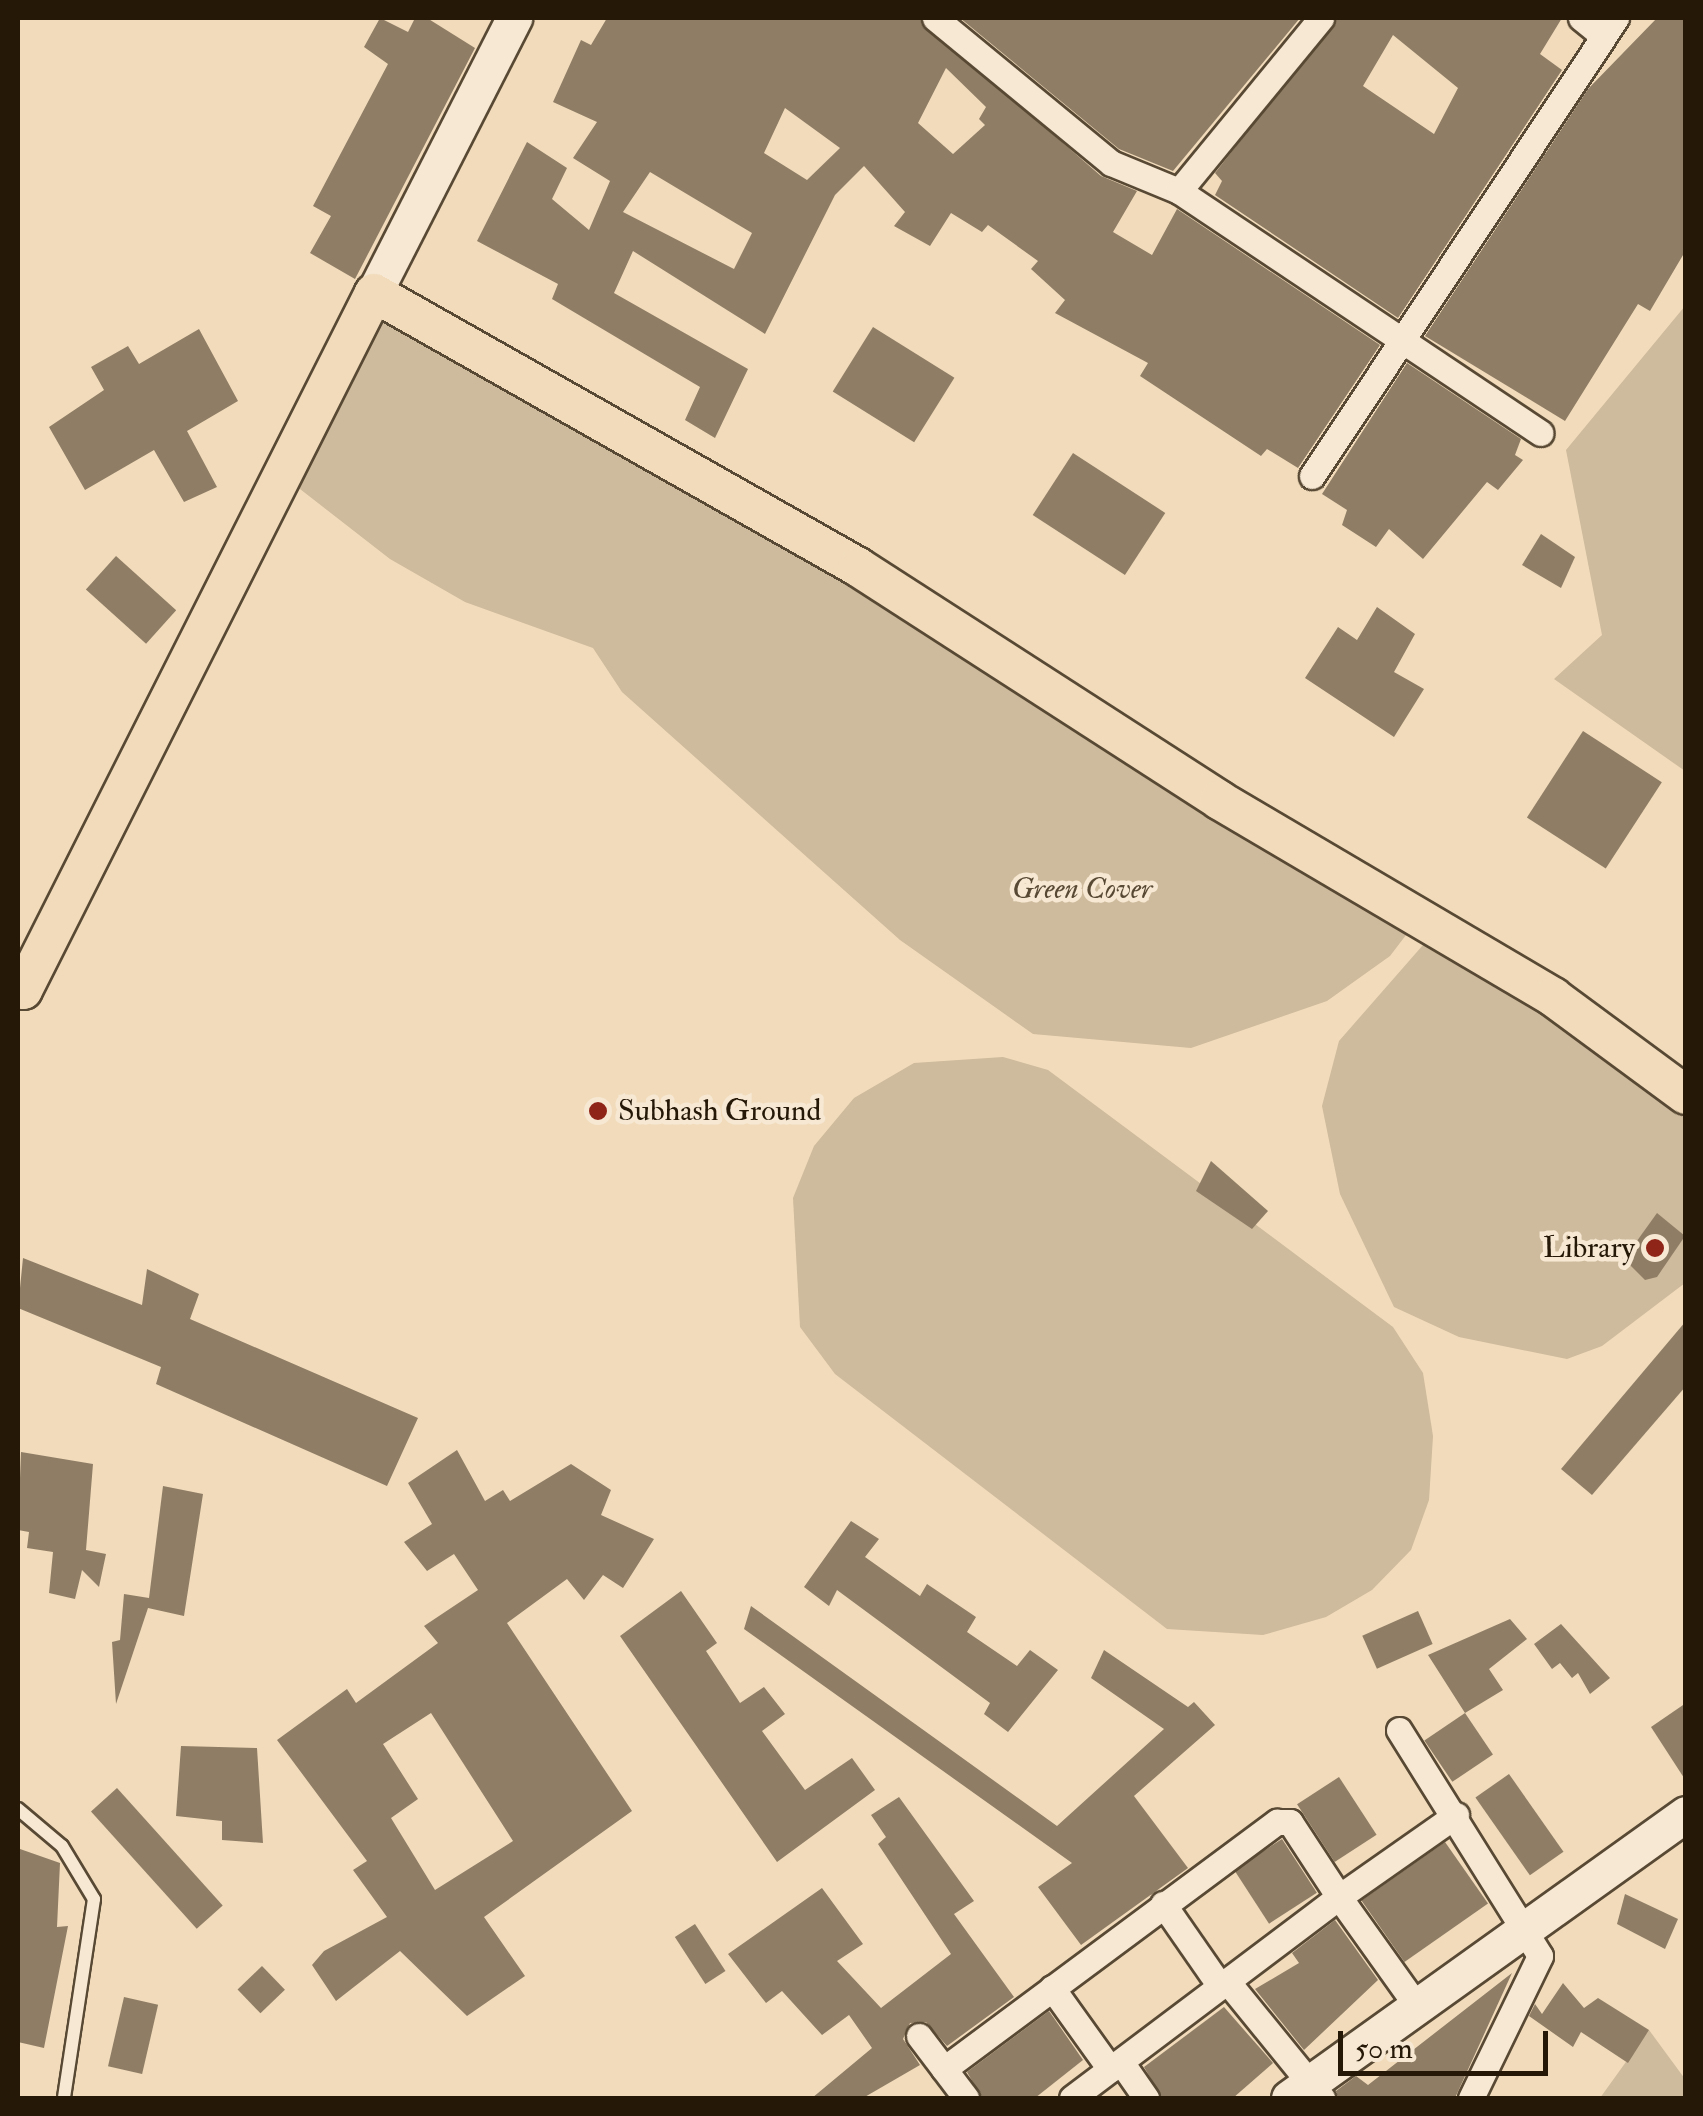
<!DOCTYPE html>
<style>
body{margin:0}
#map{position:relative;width:1703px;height:2116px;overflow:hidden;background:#f1dbbb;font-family:"IM FELL Double Pica",serif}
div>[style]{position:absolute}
.green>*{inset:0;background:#ceba9c}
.building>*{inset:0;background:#8f7d65;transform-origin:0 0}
.roads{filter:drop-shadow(2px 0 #584934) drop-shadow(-2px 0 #584934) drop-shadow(0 2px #584934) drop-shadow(0 -2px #584934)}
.lane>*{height:12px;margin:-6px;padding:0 6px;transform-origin:6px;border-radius:6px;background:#f6e8d3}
.street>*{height:25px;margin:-12.5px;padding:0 12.5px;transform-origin:12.5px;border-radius:12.5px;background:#f6e8d3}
.secondary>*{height:35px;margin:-17.5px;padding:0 17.5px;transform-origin:17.5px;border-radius:17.5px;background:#f6e8d3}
.primary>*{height:38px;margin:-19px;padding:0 19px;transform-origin:19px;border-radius:19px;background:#f1dbbb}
.dots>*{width:28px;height:28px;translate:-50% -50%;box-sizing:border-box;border:5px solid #f6e8d3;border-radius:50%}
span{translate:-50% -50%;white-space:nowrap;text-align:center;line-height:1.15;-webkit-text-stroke:9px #f6e8d3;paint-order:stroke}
.park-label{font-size:30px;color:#584934;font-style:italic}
.poi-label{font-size:30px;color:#251807}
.left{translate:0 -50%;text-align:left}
.right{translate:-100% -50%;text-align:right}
.frame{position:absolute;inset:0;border:20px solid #251807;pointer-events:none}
.scale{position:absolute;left:1338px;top:2031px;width:210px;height:45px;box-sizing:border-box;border:5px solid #251807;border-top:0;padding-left:12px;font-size:30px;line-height:35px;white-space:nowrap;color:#251807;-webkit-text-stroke:8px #f6e8d3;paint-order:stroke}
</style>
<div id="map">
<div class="green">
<i style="clip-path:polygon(374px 293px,1419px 918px,1390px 956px,1327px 1001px,1191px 1048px,1033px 1034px,900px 940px,622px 692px,593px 648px,465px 602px,390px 559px,282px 475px)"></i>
<i style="clip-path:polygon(1685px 306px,1685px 771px,1554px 679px,1602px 635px,1566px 450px)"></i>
<i style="clip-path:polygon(1437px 929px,1685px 1095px,1685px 1283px,1602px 1346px,1567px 1359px,1459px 1337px,1394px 1307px,1340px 1194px,1322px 1106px,1339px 1041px)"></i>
<i style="clip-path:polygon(1003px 1057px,1048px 1070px,1393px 1327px,1423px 1373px,1433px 1436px,1429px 1500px,1411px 1550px,1372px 1590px,1326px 1617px,1263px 1635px,1167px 1629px,835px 1374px,800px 1327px,793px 1198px,814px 1146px,854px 1098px,914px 1063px)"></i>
<i style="clip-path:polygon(1649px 2030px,1685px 2079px,1685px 2098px,1600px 2098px)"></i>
</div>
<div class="building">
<i style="clip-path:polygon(380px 18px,408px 32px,415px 18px,427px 18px,475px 48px,355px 279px,310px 253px,331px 216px,313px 206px,388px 64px,364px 47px)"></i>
<i style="clip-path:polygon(evenodd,607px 18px,919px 18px,1101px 176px,1137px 191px,1113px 232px,1152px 255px,1177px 209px,1380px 345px,1298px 468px,1267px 449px,1261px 456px,1140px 376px,1148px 363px,1055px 313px,1065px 300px,1031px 269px,1038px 261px,988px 225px,982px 232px,951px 213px,930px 246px,894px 226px,905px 212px,864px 166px,835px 195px,765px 334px,633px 251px,614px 293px,748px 369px,715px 438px,685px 420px,700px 387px,552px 299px,558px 284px,477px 241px,527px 142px,567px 168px,552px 199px,589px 230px,610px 181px,573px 158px,597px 122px,553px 102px,581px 40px,591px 45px,607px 18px,946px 68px,986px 107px,979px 119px,985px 125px,953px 154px,918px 123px,946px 68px,607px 18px,785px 108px,840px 148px,807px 180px,764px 153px,785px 108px,607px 18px,650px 172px,752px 233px,734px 269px,623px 212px,650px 172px)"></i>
<i style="clip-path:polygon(960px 18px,1300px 18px,1173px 171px,1119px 149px)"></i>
<i style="clip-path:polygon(evenodd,1337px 18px,1562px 18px,1540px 54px,1562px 70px,1398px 318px,1215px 195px,1222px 181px,1215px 173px,1337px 18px,1393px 35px,1458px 88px,1434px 134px,1363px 86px,1393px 35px)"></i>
<i style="clip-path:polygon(1657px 18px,1686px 18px,1686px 250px,1650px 311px,1638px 304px,1565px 421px,1425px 336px,1588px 89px)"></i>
<i style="left:873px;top:327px;width:96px;height:76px;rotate:32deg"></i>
<i style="clip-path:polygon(199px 329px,238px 401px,187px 431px,217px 487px,184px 502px,154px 450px,85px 490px,49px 427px,104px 390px,91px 367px,128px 346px,139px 364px)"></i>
<i style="clip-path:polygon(1407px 363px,1521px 439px,1515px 455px,1523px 460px,1498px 490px,1487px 482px,1423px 559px,1389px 529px,1376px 547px,1342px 525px,1347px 510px,1322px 494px)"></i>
<i style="left:1073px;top:453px;width:110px;height:74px;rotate:33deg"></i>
<i style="clip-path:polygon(1541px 534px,1575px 557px,1561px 588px,1522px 565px)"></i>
<i style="left:116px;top:556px;width:81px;height:45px;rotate:42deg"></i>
<i style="clip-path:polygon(1377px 607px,1415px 634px,1394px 672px,1424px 689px,1394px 737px,1305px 678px,1338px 627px,1357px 640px)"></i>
<i style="left:1583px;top:731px;width:94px;height:103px;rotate:33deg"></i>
<i style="clip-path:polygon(1211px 1161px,1268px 1211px,1252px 1229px,1196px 1191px)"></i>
<i style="clip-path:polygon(1657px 1213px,1685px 1236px,1657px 1277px,1645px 1280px,1624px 1259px)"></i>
<i style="clip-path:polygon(23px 1258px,142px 1305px,147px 1269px,199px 1294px,190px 1319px,418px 1418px,387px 1486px,156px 1384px,161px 1367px,18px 1308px)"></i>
<i style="clip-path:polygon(1686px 1321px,1686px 1386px,1592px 1495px,1561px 1469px)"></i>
<i style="clip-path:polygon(evenodd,457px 1450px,485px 1501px,503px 1490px,510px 1501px,571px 1464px,611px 1490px,601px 1515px,654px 1539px,623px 1588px,603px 1575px,584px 1600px,567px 1579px,507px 1623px,632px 1811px,484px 1917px,525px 1976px,467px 2016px,400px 1951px,336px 2001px,312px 1965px,324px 1951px,387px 1917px,353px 1870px,367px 1861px,277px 1740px,347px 1689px,356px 1703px,438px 1643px,424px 1626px,478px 1590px,454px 1554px,427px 1571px,404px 1542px,432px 1524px,408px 1483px,457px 1450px,431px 1713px,513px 1841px,435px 1890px,391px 1818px,418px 1799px,383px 1744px,431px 1713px)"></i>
<i style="clip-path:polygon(21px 1452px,93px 1464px,86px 1550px,106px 1554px,99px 1587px,82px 1570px,75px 1599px,49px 1593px,53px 1552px,27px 1548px,29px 1532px,18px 1530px)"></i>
<i style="clip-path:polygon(163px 1486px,203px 1494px,184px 1616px,148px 1608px,116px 1704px,112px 1642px,120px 1640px,124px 1594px,149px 1598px)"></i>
<i style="clip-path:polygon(851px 1521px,879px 1539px,865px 1557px,920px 1596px,927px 1584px,976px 1617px,967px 1632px,1017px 1666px,1030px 1650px,1058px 1670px,1008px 1732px,984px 1714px,990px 1703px,837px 1590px,829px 1606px,804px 1587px)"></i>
<i style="clip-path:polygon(681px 1591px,717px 1643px,706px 1651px,740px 1703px,764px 1687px,785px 1714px,762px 1731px,805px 1790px,852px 1758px,875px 1790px,777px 1862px,620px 1636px)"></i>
<i style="clip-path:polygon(751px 1606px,1057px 1826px,1164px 1729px,1091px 1678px,1104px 1650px,1188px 1707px,1194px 1702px,1215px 1725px,1134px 1796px,1188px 1868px,1081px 1945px,1038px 1887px,1072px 1863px,744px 1629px)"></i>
<i style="left:1418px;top:1611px;width:36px;height:61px;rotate:66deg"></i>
<i style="clip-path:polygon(1510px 1619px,1527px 1639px,1489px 1669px,1503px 1690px,1465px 1713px,1428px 1655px)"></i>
<i style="clip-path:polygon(1561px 1624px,1610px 1678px,1590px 1694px,1578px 1673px,1572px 1678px,1560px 1663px,1552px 1669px,1534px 1644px)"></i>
<i style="clip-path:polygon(1686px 1703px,1686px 1781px,1651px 1727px)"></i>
<i style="left:1465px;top:1713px;width:50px;height:49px;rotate:56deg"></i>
<i style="clip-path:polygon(181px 1746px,257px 1748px,263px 1843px,222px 1840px,222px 1821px,176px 1816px)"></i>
<i style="left:1509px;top:1774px;width:95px;height:41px;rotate:55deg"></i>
<i style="left:1339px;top:1777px;width:69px;height:50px;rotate:57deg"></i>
<i style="left:117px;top:1788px;width:158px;height:35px;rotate:48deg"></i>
<i style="clip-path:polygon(899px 1797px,974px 1901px,954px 1914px,1014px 1997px,947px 2046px,926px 2022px,910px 2023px,903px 2039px,920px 2065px,863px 2098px,812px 2098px,872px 2048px,849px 2015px,822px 2035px,782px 1991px,766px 2003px,728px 1954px,822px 1888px,863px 1944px,837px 1961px,881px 2008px,951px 1954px,878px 1844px,886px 1837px,871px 1815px)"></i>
<i style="left:1282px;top:1839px;width:64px;height:57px;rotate:57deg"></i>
<i style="left:1445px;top:1842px;width:75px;height:102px;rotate:55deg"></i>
<i style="clip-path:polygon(20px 1849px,60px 1863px,57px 1927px,68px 1926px,44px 2048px,18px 2042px)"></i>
<i style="clip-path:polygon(1625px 1894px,1678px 1919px,1665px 1949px,1617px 1924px)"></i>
<i style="clip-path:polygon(1335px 1920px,1378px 1980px,1304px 2050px,1255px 1989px,1299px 1963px,1292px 1953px)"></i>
<i style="left:695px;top:1924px;width:56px;height:24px;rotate:57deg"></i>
<i style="left:262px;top:1966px;width:33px;height:34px;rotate:46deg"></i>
<i style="clip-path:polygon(1512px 1973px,1455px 2098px,1338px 2098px,1336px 2091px,1356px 2076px,1368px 2085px)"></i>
<i style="clip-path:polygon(1563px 1983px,1584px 2008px,1598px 1998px,1649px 2030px,1628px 2063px,1581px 2032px,1573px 2047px,1529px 2016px,1535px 2004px,1542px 2014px)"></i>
<i style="left:124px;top:1997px;width:35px;height:71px;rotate:13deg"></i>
<i style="clip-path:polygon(1224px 2007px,1273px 2063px,1233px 2098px,1162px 2098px,1144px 2067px)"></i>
<i style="clip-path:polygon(1049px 2011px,1083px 2060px,1035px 2098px,982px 2098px,967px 2072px)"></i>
</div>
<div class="roads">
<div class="lane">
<i style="left:18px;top:1809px;width:57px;rotate:40.1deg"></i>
<i style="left:62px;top:1846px;width:62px;rotate:58.9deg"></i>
<i style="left:94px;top:1899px;width:201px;rotate:98.6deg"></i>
</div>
<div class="street">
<i style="left:935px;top:18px;width:228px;rotate:39.5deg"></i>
<i style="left:1111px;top:163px;width:74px;rotate:22.4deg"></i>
<i style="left:1179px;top:191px;width:435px;rotate:33.8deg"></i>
<i style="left:1581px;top:18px;width:27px;rotate:39deg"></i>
<i style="left:1179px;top:191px;width:224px;rotate:-50.6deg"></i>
<i style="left:1312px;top:476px;width:550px;rotate:-56.43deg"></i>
<i style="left:1399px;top:1730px;width:266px;rotate:58deg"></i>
<i style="left:1540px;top:1956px;width:158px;rotate:115.9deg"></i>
<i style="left:1163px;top:1904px;width:100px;rotate:55.2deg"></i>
<i style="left:1227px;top:1981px;width:151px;rotate:50.9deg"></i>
<i style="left:1052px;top:1988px;width:100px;rotate:54.4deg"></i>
<i style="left:919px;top:2036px;width:78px;rotate:52.8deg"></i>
<i style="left:1121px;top:2062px;width:44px;rotate:55.2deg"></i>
<i style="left:944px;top:2069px;width:415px;rotate:-36.6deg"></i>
<i style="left:1277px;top:1822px;width:13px"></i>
<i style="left:1290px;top:1822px;width:90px;rotate:56.8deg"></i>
<i style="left:1339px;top:1897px;width:143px;rotate:-35deg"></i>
<i style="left:1072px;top:2098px;width:334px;rotate:-37deg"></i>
<i style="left:1339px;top:1897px;width:133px;rotate:54.5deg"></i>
</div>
<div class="secondary">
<i style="left:374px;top:293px;width:309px;rotate:-63deg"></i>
<i style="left:1289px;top:2098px;width:488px;rotate:-35.6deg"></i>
</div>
<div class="primary">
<i style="left:18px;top:985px;width:7px;rotate:45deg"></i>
<i style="left:23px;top:990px;width:780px;rotate:-63.27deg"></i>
<i style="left:374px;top:293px;width:556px;rotate:29.51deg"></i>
<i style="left:858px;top:567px;width:430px;rotate:32.8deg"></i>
<i style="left:1219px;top:800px;width:388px;rotate:30.5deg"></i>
<i style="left:1553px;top:997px;width:165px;rotate:36.4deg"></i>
</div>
</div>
<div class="dots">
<i style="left:598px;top:1111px;background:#8f2418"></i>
<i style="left:1655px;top:1248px;background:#8f2418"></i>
</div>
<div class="park-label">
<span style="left:1082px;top:889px">Green Cover</span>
</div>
<div class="poi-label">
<span class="left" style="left:618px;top:1111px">Subhash Ground</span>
<span class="right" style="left:1635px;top:1248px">Library</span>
</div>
<div class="frame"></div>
<div class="scale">50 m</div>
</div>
